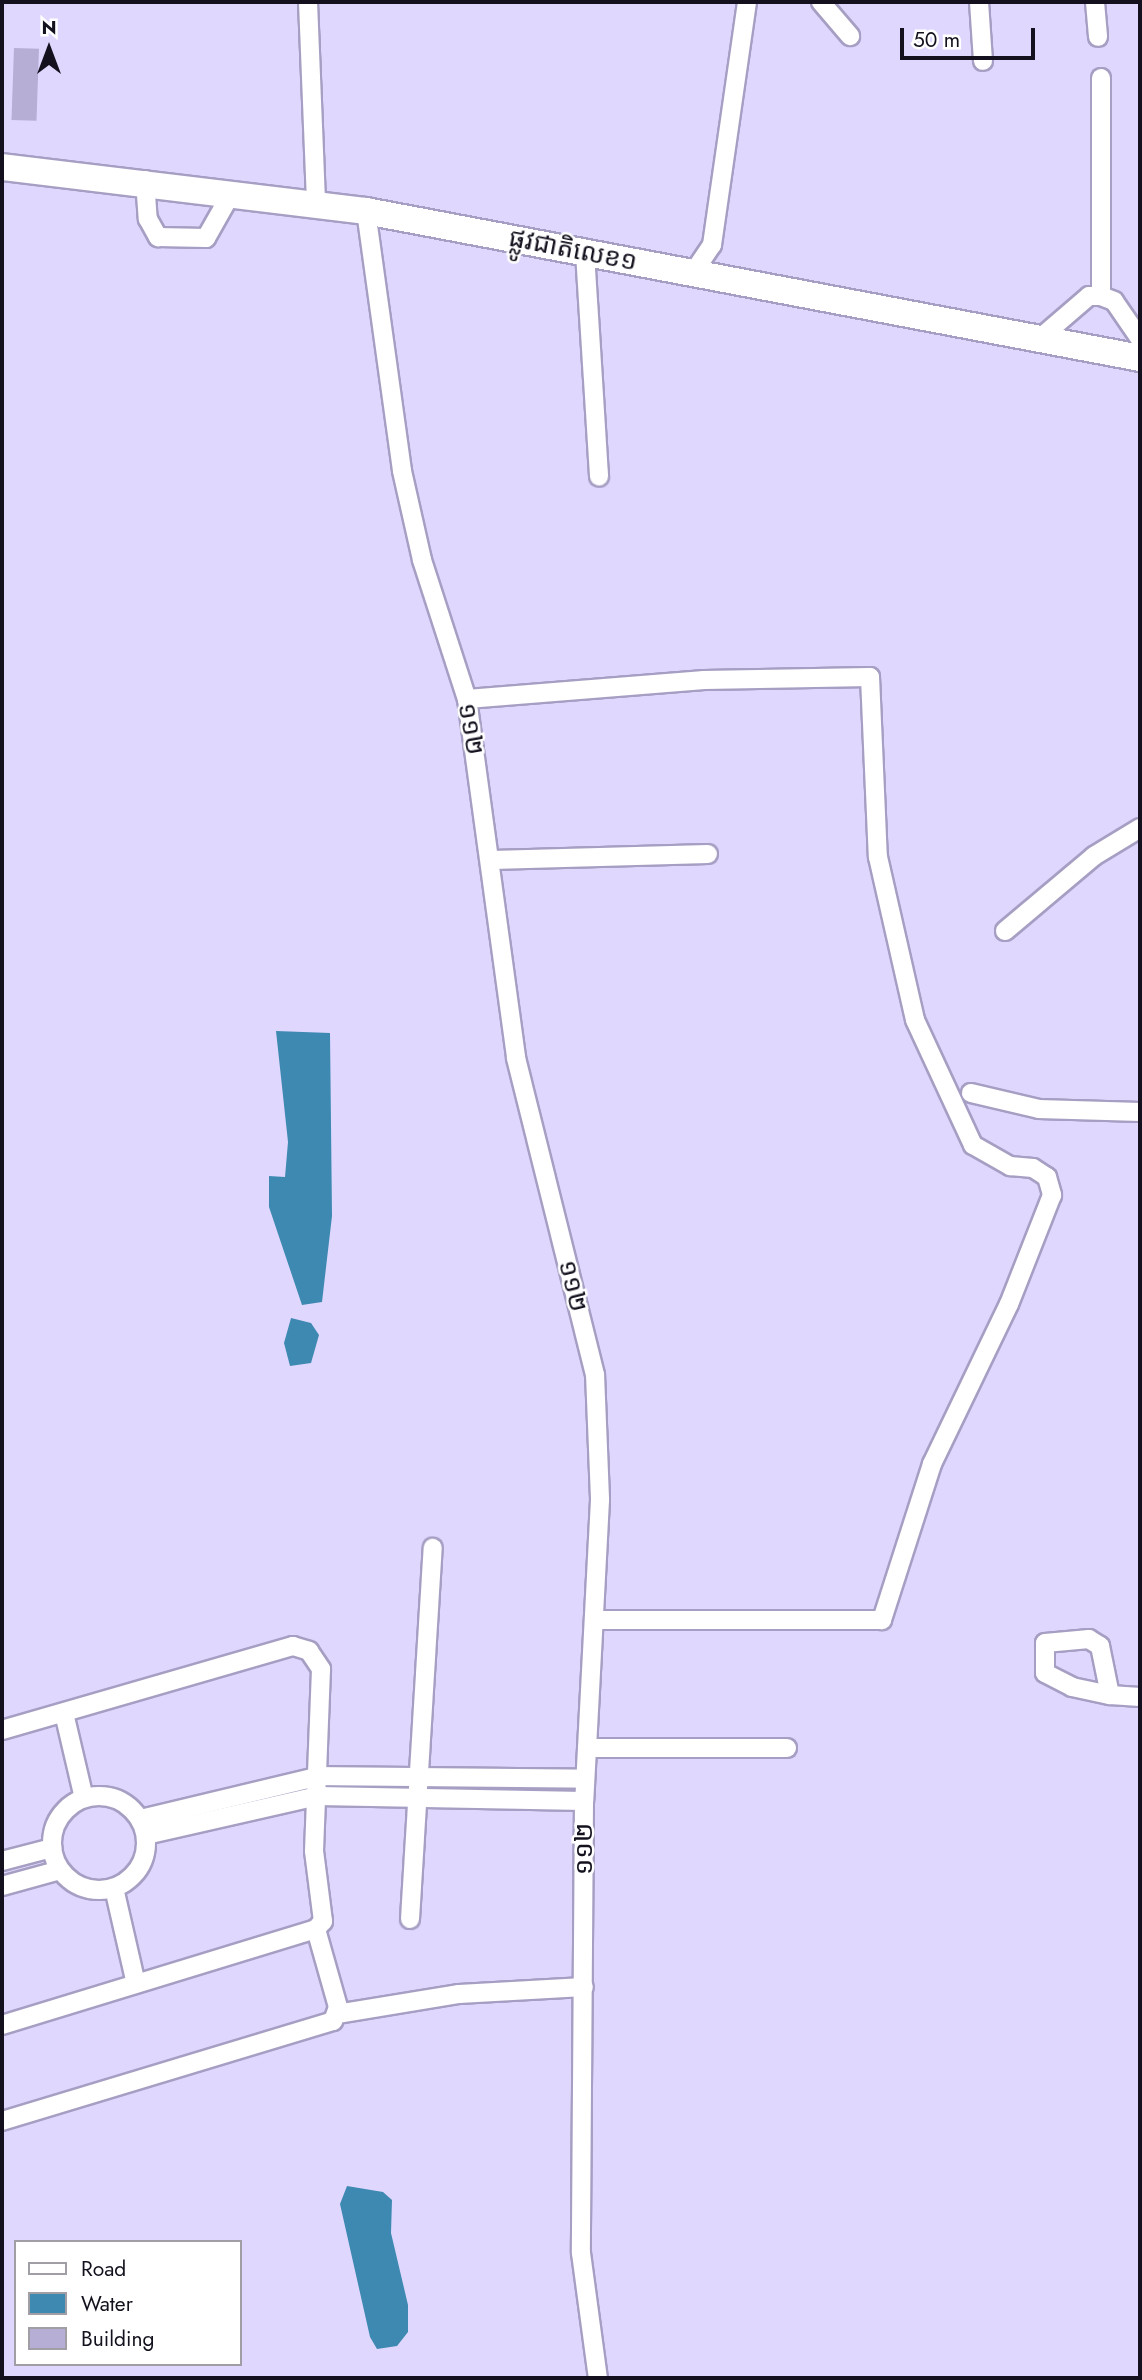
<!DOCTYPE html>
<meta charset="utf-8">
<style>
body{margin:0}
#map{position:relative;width:1142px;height:2380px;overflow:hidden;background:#dfd7fe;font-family:Jost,"Noto Sans Khmer",sans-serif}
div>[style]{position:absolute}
.water>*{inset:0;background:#3e89b1}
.building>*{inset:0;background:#b6aed4;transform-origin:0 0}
.roads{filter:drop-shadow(2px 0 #a79fc3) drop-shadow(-2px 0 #a79fc3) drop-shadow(0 2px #a79fc3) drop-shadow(0 -2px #a79fc3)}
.minor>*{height:18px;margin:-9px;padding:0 9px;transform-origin:9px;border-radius:9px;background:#fff}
.minor>.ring{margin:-9px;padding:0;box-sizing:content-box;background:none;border:18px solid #fff;border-radius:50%}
.highway>*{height:26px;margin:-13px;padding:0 13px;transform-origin:13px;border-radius:13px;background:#fff}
span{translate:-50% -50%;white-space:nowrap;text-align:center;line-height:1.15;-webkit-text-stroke:5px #fff;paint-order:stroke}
.street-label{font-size:26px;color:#14101d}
.frame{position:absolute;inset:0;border:4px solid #14101d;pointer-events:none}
.legend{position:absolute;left:14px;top:2240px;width:228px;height:126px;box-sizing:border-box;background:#fff;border:2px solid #a19fa5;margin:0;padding:9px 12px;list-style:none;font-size:21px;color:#14101d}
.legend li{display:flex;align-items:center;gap:14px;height:35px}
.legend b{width:35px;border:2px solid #a19fa5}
.north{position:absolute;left:14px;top:14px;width:70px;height:70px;-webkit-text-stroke:5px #fff;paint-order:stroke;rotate:0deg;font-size:19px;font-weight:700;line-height:28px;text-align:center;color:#14101d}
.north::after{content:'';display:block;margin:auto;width:24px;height:32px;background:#14101d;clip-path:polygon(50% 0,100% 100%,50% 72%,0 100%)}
.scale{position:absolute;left:900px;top:28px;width:135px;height:32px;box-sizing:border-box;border:4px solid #14101d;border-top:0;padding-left:9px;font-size:21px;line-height:24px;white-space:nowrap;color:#14101d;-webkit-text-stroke:5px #fff;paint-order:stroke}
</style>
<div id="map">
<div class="water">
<i style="clip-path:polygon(276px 1031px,330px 1033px,332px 1216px,322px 1302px,302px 1305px,269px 1207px,269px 1176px,285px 1177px,288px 1142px)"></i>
<i style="clip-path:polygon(291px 1318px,311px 1323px,319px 1335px,311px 1363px,290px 1366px,284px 1343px)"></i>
<i style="clip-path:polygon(347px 2186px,383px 2192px,392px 2200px,391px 2233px,408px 2305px,408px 2332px,397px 2346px,377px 2349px,370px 2337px,340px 2204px)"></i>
</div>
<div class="building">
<i style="left:14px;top:48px;width:25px;height:72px;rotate:2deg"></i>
</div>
<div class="roads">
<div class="minor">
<i style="left:308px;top:2px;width:201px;rotate:87.7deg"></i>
<i style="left:821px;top:2px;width:45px;rotate:49.5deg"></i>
<i style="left:979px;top:2px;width:59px;rotate:86.1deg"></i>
<i style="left:1095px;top:2px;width:35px;rotate:85deg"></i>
<i style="left:1101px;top:78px;width:218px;rotate:90deg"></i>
<i style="left:145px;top:180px;width:39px;rotate:86deg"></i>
<i style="left:148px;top:219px;width:21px;rotate:61deg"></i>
<i style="left:158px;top:237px;width:48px;rotate:1.2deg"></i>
<i style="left:206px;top:238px;width:53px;rotate:-60.5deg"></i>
<i style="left:366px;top:211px;width:262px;rotate:82.1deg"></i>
<i style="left:402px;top:471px;width:91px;rotate:77.3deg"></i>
<i style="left:422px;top:560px;width:146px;rotate:72.1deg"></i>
<i style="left:467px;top:699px;width:362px;rotate:82.2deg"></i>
<i style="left:516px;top:1058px;width:326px;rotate:76deg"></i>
<i style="left:595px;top:1374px;width:126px;rotate:87.7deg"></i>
<i style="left:600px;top:1500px;width:301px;rotate:93deg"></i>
<i style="left:584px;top:1801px;width:452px;rotate:90.4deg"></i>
<i style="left:581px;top:2253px;width:126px;rotate:82.3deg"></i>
<i style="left:585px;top:253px;width:224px;rotate:86.4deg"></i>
<i style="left:693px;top:273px;width:34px;rotate:-56deg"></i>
<i style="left:712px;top:245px;width:246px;rotate:-81.8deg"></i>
<i style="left:1039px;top:339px;width:66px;rotate:-40.7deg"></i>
<i style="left:1089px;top:296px;width:12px"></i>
<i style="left:1101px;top:296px;width:14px;rotate:21deg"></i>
<i style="left:1114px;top:301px;width:46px;rotate:55.6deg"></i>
<i style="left:467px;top:699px;width:238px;rotate:-4.6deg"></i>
<i style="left:704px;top:680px;width:166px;rotate:-1deg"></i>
<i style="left:870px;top:677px;width:180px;rotate:87.5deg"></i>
<i style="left:878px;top:857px;width:167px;rotate:77.2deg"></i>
<i style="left:915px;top:1020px;width:138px;rotate:65.1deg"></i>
<i style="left:973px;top:1145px;width:43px;rotate:29.6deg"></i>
<i style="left:1010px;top:1166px;width:23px;rotate:5deg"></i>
<i style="left:1033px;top:1168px;width:17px;rotate:33deg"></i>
<i style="left:1047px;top:1177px;width:19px;rotate:74deg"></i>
<i style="left:1052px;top:1195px;width:117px;rotate:111.5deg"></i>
<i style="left:1009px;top:1304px;width:178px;rotate:115.7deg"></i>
<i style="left:932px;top:1464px;width:164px;rotate:107.8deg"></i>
<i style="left:882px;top:1620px;width:288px;rotate:180deg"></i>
<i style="left:492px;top:860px;width:216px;rotate:-1.6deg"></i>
<i style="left:1005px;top:931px;width:116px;rotate:-40.1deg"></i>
<i style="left:1094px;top:856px;width:54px;rotate:-31.3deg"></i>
<i style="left:971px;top:1093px;width:70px;rotate:13.2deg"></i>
<i style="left:1039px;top:1109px;width:101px;rotate:1.7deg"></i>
<i style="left:1110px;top:1695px;width:50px;rotate:-101.5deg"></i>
<i style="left:1100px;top:1646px;width:13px;rotate:-148deg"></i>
<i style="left:1089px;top:1639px;width:44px;rotate:174.8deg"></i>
<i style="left:1045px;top:1643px;width:30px;rotate:90deg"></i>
<i style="left:1045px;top:1673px;width:30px;rotate:27deg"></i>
<i style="left:1072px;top:1687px;width:39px;rotate:12deg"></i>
<i style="left:1110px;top:1695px;width:30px;rotate:4deg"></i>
<i style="left:64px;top:1713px;width:87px;rotate:76.8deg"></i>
<i style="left:2px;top:1730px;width:303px;rotate:-16.1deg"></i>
<i style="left:293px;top:1646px;width:17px;rotate:17deg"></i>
<i style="left:309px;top:1651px;width:22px;rotate:56deg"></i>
<i style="left:321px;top:1669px;width:182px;rotate:92.2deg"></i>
<i style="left:314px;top:1851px;width:71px;rotate:82.7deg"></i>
<i style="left:323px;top:1921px;width:11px;rotate:131deg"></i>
<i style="left:316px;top:1929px;width:328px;rotate:163deg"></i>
<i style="left:587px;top:1748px;width:200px"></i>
<i class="ring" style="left:52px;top:1796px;width:76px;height:76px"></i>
<i style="left:141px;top:1819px;width:184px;rotate:-13.5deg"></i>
<i style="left:320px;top:1776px;width:265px;rotate:0.6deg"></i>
<i style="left:146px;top:1835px;width:176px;rotate:-12.8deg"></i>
<i style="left:318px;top:1796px;width:266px;rotate:1.1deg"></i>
<i style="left:2px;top:1861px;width:52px;rotate:-14.6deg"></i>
<i style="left:2px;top:1886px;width:60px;rotate:-15.4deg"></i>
<i style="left:114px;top:1888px;width:98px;rotate:77.1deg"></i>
<i style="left:410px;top:1919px;width:372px;rotate:-86.5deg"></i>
<i style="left:337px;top:2014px;width:124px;rotate:-9.3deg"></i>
<i style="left:459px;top:1994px;width:125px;rotate:-3.2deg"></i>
<i style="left:2px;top:2121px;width:346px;rotate:-16.8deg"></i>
<i style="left:333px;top:2021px;width:15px;rotate:-70deg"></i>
<i style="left:338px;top:2007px;width:81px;rotate:-105.8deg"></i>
</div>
<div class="highway">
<i style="left:2px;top:167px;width:367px;rotate:6.9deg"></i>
<i style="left:366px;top:211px;width:788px;rotate:10.75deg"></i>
</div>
</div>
<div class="street-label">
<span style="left:573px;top:250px;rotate:11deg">ផ្លូវជាតិលេខ១</span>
<span style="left:471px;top:729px;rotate:80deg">១១២</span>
<span style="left:573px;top:1286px;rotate:76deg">១១២</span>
<span style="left:584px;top:1849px;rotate:-90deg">១១២</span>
</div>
<div class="frame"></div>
<ul class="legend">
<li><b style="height:9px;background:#fff"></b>Road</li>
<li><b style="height:19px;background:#3e89b1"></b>Water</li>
<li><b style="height:19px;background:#b6aed4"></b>Building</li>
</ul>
<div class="north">N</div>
<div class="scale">50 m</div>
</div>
